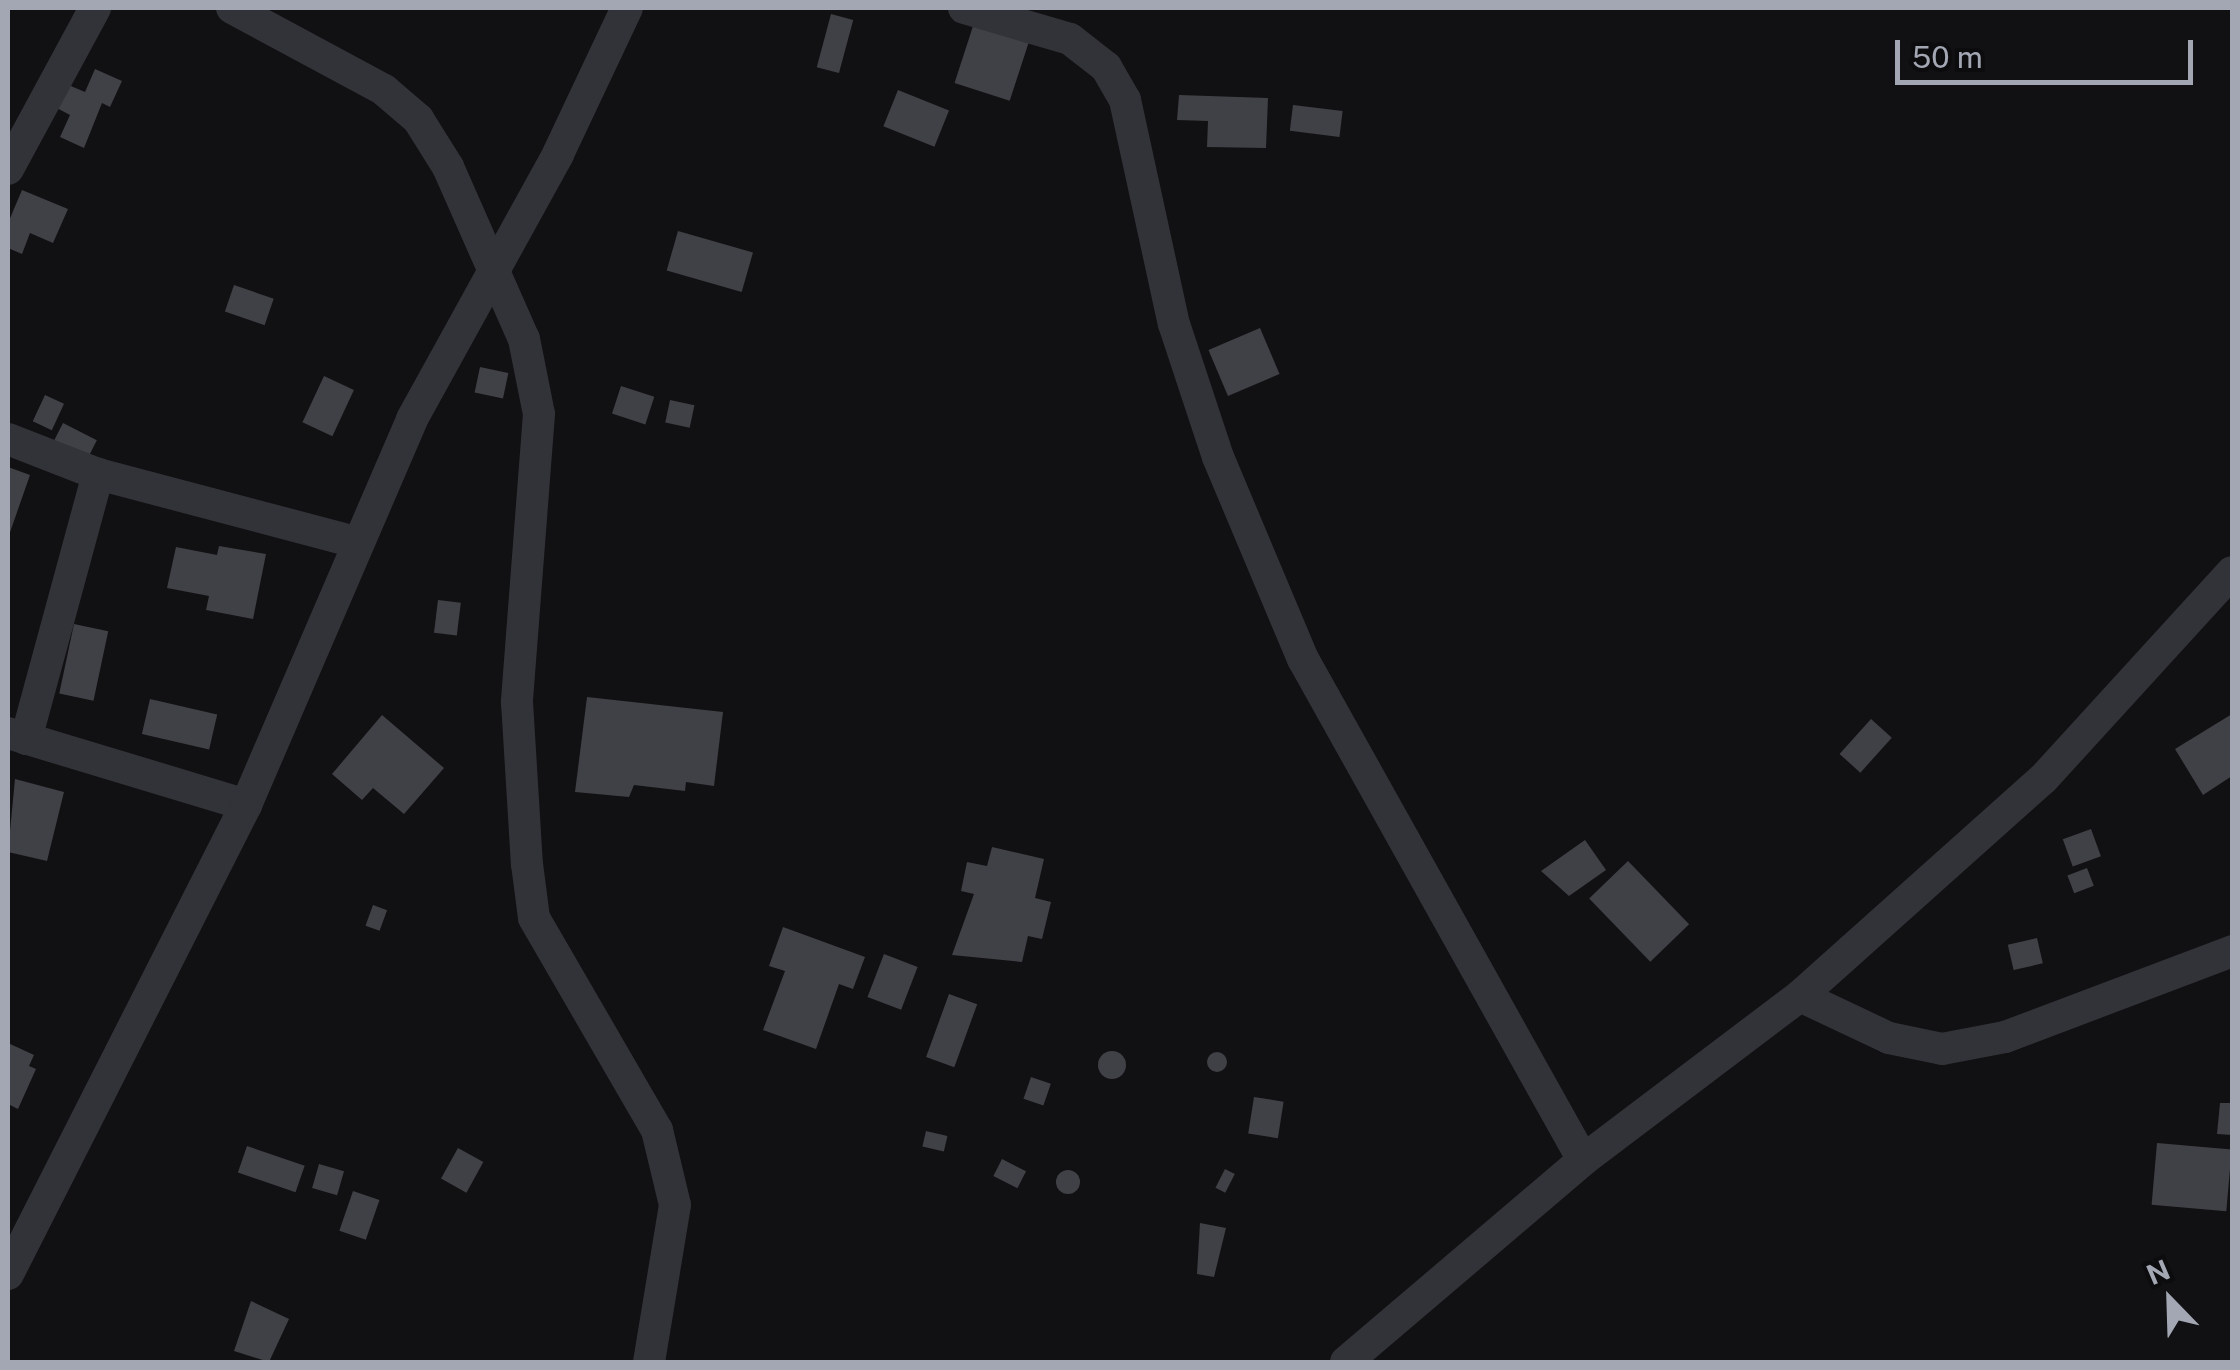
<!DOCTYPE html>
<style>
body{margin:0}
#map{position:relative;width:2240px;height:1370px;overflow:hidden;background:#111113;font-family:"Public Sans",sans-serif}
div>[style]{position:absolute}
.building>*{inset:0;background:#404146;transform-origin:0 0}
.round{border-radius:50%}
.street>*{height:32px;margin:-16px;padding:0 16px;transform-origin:16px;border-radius:16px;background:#323338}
span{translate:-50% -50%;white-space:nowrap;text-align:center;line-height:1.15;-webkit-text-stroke:10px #0c0c0e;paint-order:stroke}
.frame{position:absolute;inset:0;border:10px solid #a3a7b3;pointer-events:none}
.north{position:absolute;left:2120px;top:1250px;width:100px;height:100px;-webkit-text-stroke:8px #0c0c0e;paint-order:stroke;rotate:337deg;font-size:28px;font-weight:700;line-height:40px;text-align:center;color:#a3a7b3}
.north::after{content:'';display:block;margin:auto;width:35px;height:45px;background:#a3a7b3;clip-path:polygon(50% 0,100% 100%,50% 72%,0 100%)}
.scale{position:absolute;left:1895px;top:40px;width:298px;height:45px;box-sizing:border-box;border:5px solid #a3a7b3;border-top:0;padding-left:12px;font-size:30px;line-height:35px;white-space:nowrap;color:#a3a7b3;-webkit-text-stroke:8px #0c0c0e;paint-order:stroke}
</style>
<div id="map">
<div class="building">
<i style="left:831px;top:14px;width:23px;height:55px;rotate:15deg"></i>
<i style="left:974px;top:23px;width:58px;height:63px;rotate:18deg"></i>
<i style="clip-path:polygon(95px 69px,122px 81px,110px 107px,102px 103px,84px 148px,60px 137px,70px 115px,55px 107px,66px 84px,85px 92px)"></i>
<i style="left:898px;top:90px;width:55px;height:39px;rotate:22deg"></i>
<i style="clip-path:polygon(1179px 95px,1268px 98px,1266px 148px,1207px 147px,1208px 121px,1177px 120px)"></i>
<i style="left:1293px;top:105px;width:50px;height:26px;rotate:7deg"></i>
<i style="clip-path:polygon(22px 190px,68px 209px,53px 243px,30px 233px,22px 254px,8px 248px,8px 223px)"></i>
<i style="left:678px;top:231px;width:78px;height:41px;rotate:16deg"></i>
<i style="left:234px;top:285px;width:42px;height:28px;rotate:19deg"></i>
<i style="left:1260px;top:328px;width:50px;height:56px;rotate:67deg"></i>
<i style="left:480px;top:367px;width:29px;height:26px;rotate:12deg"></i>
<i style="left:324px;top:376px;width:33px;height:51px;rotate:25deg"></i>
<i style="left:621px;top:386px;width:35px;height:29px;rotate:18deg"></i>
<i style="left:45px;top:395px;width:21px;height:29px;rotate:25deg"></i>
<i style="left:670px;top:400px;width:25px;height:23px;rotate:12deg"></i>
<i style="left:63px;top:423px;width:38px;height:21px;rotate:27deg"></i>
<i style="clip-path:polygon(8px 467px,30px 475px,8px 538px)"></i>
<i style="clip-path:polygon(219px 546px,266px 554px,253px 619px,206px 610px,209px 596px,167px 588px,176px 547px,217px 555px)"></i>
<i style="left:438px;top:600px;width:23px;height:33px;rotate:7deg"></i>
<i style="left:74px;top:624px;width:35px;height:71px;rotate:12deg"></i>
<i style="clip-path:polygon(587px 697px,723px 712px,714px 786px,686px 782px,685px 791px,634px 785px,629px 797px,575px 792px)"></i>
<i style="left:150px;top:699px;width:69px;height:36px;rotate:13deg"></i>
<i style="clip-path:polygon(2232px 714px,2232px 776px,2203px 795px,2175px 749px)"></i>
<i style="clip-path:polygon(382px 715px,444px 768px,404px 814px,373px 788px,362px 800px,332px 774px)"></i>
<i style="left:1871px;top:719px;width:28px;height:47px;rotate:42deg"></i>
<i style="clip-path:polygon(15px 779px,64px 792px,47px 861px,8px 852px)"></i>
<i style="left:2091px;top:829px;width:29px;height:30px;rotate:70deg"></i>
<i style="clip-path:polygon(1585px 840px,1606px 870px,1569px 896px,1541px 871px)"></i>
<i style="clip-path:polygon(992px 847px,1044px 859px,1035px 898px,1051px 902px,1042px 939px,1028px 936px,1022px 962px,952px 955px,974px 894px,961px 891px,967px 862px,987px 866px)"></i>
<i style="left:1628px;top:861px;width:88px;height:54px;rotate:46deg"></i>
<i style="left:2087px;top:868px;width:19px;height:21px;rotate:69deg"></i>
<i style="left:373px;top:905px;width:15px;height:22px;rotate:20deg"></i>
<i style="clip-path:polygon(783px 927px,865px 957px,853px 989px,839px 984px,816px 1049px,763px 1030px,785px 971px,769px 966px)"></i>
<i style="left:2037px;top:938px;width:26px;height:30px;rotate:77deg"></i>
<i style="left:884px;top:954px;width:36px;height:46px;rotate:21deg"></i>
<i style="left:949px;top:994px;width:30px;height:67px;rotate:20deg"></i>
<i style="clip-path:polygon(8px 1043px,34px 1055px,29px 1066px,36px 1069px,18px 1109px,8px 1104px)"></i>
<i class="round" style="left:1098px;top:1051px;width:28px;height:28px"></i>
<i class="round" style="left:1207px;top:1052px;width:20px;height:20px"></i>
<i style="left:1031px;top:1077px;width:21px;height:23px;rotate:19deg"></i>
<i style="left:1254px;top:1097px;width:30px;height:37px;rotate:9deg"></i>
<i style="clip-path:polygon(2220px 1103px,2232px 1103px,2232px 1135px,2217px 1134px)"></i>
<i style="left:926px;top:1131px;width:22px;height:16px;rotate:13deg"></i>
<i style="left:2157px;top:1143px;width:75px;height:62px;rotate:5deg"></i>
<i style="left:247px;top:1146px;width:61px;height:28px;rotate:19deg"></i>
<i style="left:458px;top:1148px;width:29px;height:35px;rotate:29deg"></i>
<i style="left:1002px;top:1159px;width:27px;height:19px;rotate:27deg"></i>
<i style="left:319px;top:1164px;width:26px;height:25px;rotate:16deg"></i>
<i style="left:1225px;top:1169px;width:11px;height:21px;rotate:27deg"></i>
<i class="round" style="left:1056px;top:1170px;width:24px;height:24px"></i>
<i style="left:353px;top:1191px;width:28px;height:42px;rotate:19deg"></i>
<i style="clip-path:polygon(1200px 1223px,1226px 1228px,1214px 1277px,1197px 1274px)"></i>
<i style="clip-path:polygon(251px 1301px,289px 1319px,269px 1362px,234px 1351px)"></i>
</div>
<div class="street">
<i style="left:232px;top:8px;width:173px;rotate:28.3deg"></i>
<i style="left:384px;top:90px;width:45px;rotate:40.5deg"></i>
<i style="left:418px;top:119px;width:57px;rotate:58deg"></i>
<i style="left:448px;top:167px;width:188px;rotate:66.2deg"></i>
<i style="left:524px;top:339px;width:76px;rotate:78.7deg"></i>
<i style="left:539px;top:414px;width:289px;rotate:94.4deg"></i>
<i style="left:517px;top:702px;width:162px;rotate:86.5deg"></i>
<i style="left:527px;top:864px;width:54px;rotate:82.6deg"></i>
<i style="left:534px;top:918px;width:245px;rotate:59.9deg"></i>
<i style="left:657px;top:1130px;width:77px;rotate:76.5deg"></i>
<i style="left:675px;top:1205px;width:159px;rotate:99.4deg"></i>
<i style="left:964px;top:8px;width:110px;rotate:16.3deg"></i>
<i style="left:1070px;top:39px;width:46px;rotate:37.9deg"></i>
<i style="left:1106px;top:67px;width:38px;rotate:60deg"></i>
<i style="left:1125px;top:100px;width:229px;rotate:77.7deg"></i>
<i style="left:1174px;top:324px;width:140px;rotate:71.7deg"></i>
<i style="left:1218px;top:457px;width:219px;rotate:67.2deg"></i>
<i style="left:1303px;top:659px;width:574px;rotate:60.8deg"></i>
<i style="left:8px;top:169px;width:183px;rotate:-61.6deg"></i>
<i style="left:8px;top:439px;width:97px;rotate:21.3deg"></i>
<i style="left:98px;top:474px;width:266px;rotate:14.8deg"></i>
<i style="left:8px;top:733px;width:249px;rotate:16.8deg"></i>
<i style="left:26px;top:739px;width:275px;rotate:-74.8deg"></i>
<i style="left:1800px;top:996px;width:98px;rotate:25.3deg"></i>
<i style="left:1889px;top:1038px;width:54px;rotate:11.7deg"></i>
<i style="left:1942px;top:1049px;width:64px;rotate:-10.8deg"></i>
<i style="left:2005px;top:1037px;width:243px;rotate:-20.7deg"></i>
<i style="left:8px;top:1274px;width:526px;rotate:-63.09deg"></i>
<i style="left:246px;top:805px;width:420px;rotate:-66.7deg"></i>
<i style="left:412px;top:419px;width:303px;rotate:-61.1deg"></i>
<i style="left:558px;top:154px;width:161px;rotate:-64.7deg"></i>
<i style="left:1346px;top:1362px;width:311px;rotate:-40.4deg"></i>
<i style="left:1583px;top:1160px;width:272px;rotate:-37.1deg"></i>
<i style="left:1800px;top:996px;width:326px;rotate:-41.8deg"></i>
<i style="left:2043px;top:779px;width:280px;rotate:-47.6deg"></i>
</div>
<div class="frame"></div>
<div class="north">N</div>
<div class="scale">50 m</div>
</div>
